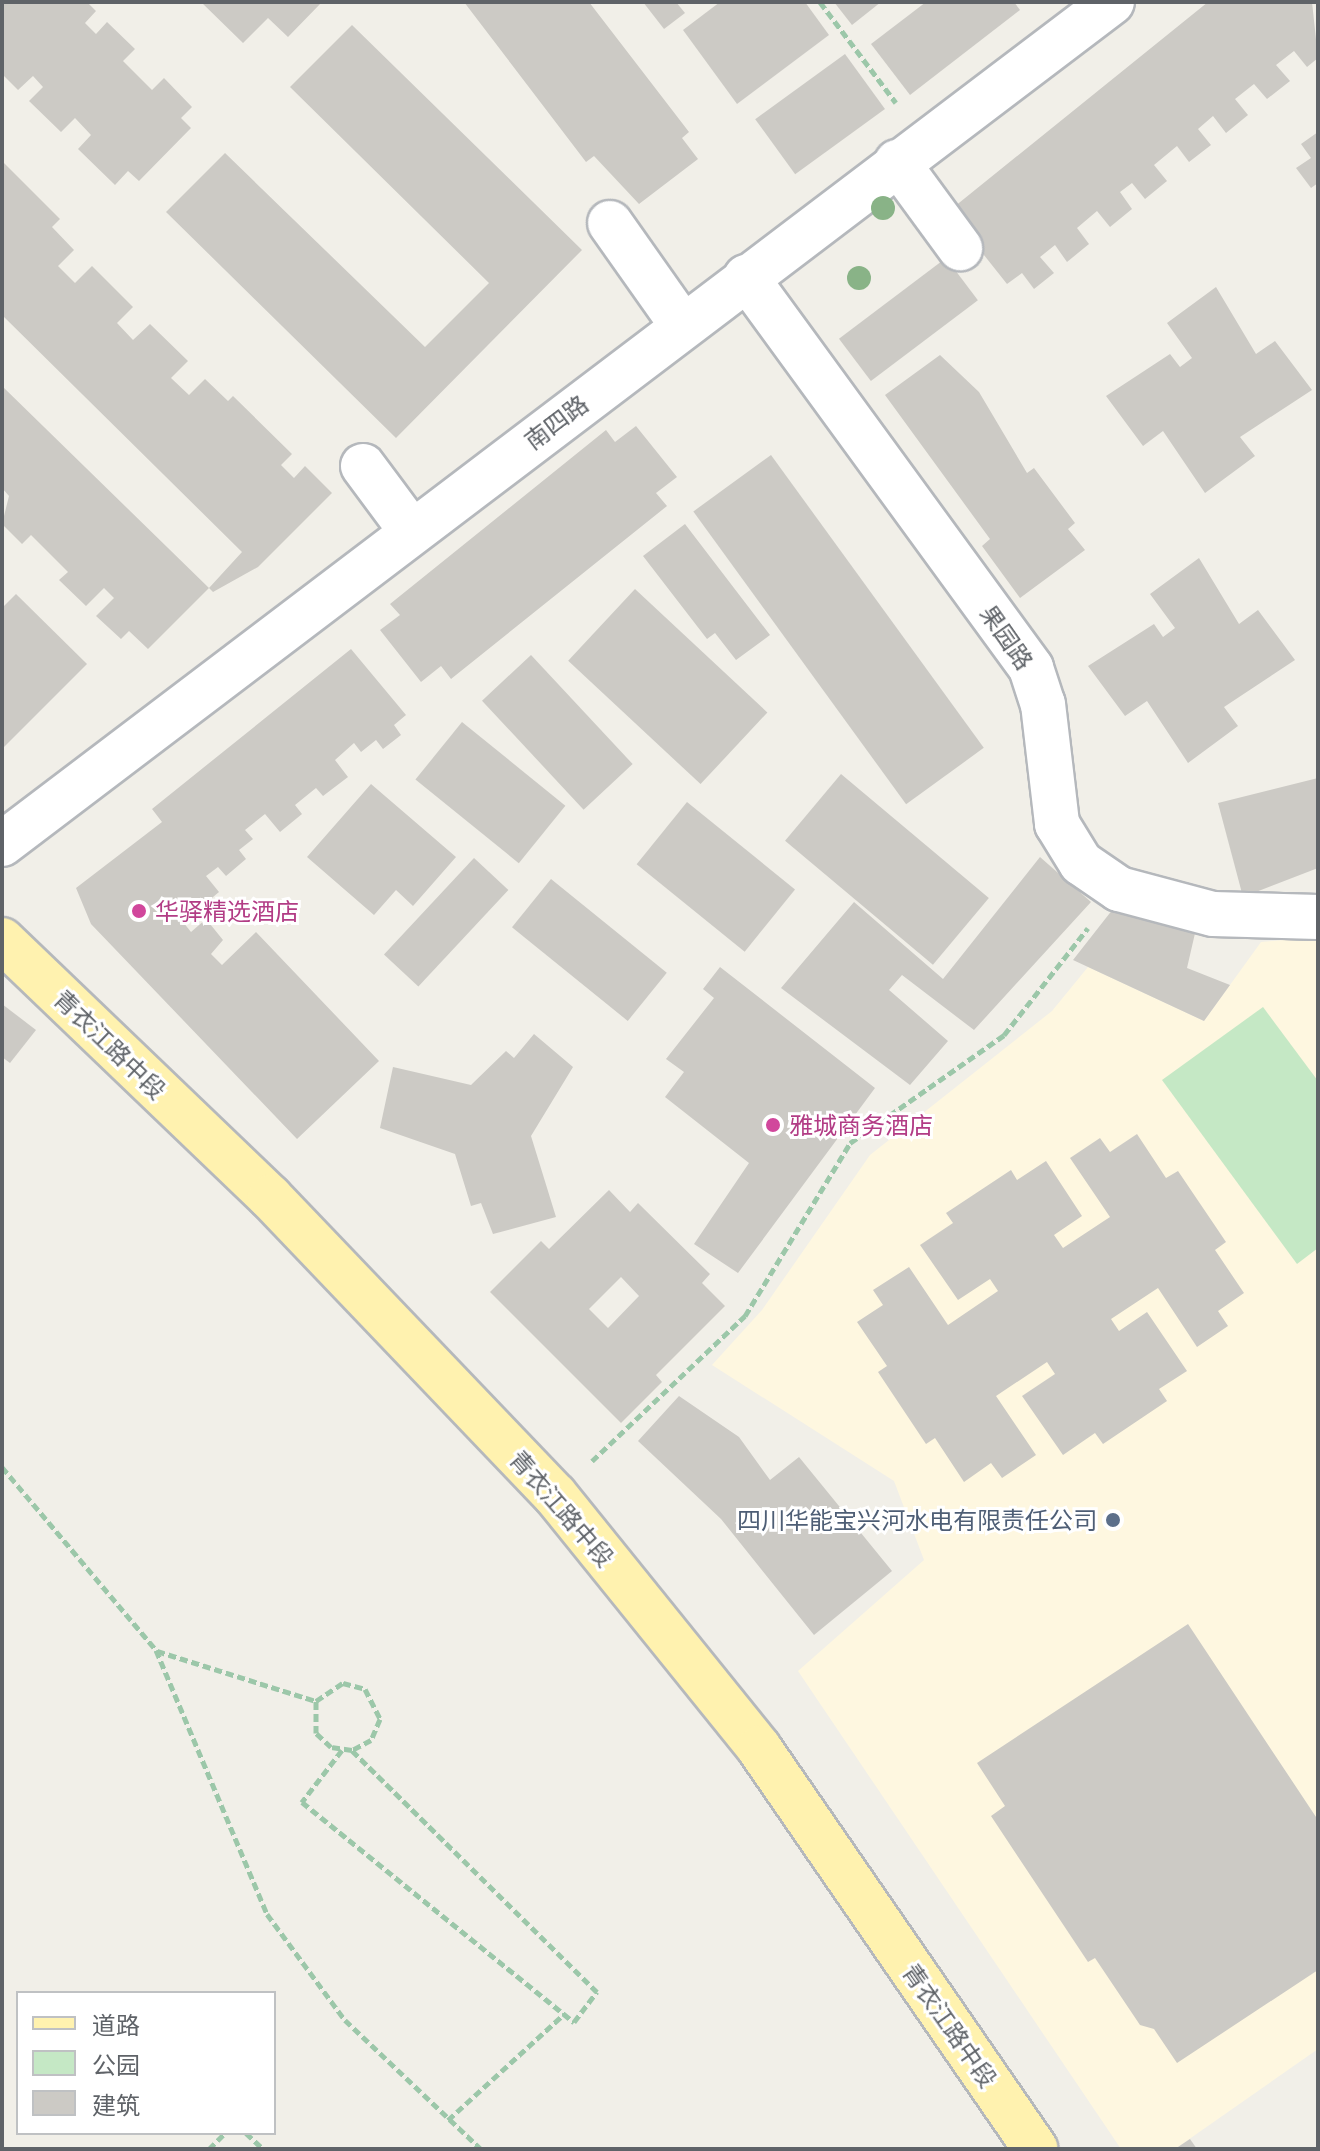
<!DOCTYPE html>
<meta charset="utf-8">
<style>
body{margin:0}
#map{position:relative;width:1320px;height:2151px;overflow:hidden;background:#f1efe8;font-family:"Golos Text","Noto Sans SC",sans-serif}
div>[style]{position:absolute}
.commercial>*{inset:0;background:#fef7e0}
.green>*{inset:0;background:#c5e8c5}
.building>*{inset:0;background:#cccac5;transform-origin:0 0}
.path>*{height:5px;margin-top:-2.5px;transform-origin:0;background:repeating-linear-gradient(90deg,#9cc7a9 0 8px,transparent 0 12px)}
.roads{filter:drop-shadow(2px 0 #b5b8bc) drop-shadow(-2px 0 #b5b8bc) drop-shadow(0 2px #b5b8bc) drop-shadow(0 -2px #b5b8bc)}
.minor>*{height:44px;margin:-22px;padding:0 22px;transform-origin:22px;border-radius:22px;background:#fff}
.major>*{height:44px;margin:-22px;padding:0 22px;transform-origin:22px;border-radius:22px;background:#fff2af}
.trees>*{width:24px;height:24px;margin:-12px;border-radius:50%;background:#89b387}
.dots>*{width:22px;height:22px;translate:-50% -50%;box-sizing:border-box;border:4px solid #fff;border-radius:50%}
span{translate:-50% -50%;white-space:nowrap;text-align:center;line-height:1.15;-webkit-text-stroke:6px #fff;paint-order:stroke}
.street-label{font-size:24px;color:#5f6368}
.hotel-label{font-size:24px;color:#b23c85}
.left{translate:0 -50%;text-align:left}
.service-label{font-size:24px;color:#4e5e75}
.right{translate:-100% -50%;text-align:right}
.frame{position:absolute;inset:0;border:4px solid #5f6368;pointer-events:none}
.legend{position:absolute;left:16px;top:1991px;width:260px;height:144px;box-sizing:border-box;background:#fff;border:2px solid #bfc1c3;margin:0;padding:10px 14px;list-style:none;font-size:24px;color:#5f6368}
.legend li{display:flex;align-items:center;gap:16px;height:40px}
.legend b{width:40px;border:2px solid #bfc1c3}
</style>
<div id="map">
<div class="commercial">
<i style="clip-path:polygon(1318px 937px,1318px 2049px,1175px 2149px,1121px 2149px,798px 1671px,924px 1560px,894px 1481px,712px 1365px,762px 1310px,870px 1155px,1052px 1011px,1088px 967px,1204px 1021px,1261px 942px)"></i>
</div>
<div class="green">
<i style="clip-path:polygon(1263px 1007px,1318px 1081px,1318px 1248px,1297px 1264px,1162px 1080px)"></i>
</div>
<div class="building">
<i style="clip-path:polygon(2px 2px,87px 2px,96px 11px,85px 23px,96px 34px,107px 22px,135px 49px,123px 61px,152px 90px,164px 78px,192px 107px,181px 118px,191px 128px,139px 181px,128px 171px,115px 185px,78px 149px,91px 135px,75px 118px,61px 132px,29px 101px,43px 87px,33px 76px,18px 90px,2px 74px)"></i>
<i style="clip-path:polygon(201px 2px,322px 2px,288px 37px,268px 18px,243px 43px)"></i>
<i style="clip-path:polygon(464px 2px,589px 2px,689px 132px,682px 138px,698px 159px,639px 204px,594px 156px,586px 162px)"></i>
<i style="clip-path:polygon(643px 2px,676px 2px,685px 13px,664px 29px)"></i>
<i style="clip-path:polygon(720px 2px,805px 2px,829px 35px,737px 104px,683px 30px)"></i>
<i style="clip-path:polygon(834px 2px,881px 2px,852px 25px)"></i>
<i style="clip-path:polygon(926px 2px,1014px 2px,1020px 10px,910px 95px,871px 44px)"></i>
<i style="clip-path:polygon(1208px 2px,1312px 2px,1318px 58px,1307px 67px,1294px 51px,1276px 65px,1290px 81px,1267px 99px,1254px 84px,1235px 99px,1248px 115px,1226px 133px,1213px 116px,1198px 129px,1211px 145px,1189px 162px,1177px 146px,1154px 165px,1167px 181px,1145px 199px,1132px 183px,1120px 192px,1132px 209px,1110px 227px,1097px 211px,1077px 228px,1089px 244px,1067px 262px,1055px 245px,1040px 257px,1054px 273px,1034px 289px,1022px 273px,1007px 284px,949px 211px)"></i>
<i style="clip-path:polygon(352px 25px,582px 250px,396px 438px,166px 212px,225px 153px,425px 347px,489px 283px,290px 87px)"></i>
<i style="left:845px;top:54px;width:68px;height:111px;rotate:54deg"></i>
<i style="clip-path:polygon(1318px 132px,1318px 183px,1311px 188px,1296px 168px,1311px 158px,1301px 144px)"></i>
<i style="clip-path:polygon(4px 163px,60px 219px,52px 227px,74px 250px,58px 266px,75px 283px,92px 266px,133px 307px,117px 323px,133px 340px,150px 324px,188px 361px,171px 378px,189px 395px,205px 379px,228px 401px,233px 396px,292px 454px,281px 465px,294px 478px,305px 466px,332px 493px,258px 567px,213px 592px,209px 588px,242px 552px,2px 315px)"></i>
<i style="left:946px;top:258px;width:53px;height:134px;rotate:53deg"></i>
<i style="clip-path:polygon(1216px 287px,1256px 354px,1275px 341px,1312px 390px,1240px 437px,1255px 456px,1205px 493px,1163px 431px,1143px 446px,1106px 396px,1170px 354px,1180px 367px,1192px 358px,1167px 323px)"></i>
<i style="clip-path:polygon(940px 355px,979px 392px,1027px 473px,1034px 468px,1075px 523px,1068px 529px,1085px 550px,1020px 598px,982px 546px,990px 539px,885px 395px)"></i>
<i style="clip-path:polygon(2px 386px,209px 588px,148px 649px,129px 631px,121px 639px,96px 616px,114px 598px,104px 588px,86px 606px,59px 580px,68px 572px,31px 535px,22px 544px,2px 524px,9px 496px,2px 488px)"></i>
<i style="clip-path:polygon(636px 426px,677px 477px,656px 493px,667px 506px,451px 679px,441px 666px,421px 682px,380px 630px,400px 615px,390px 604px,606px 430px,615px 442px)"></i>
<i style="left:771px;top:455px;width:362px;height:96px;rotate:54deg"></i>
<i style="clip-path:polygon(685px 524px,770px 635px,736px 660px,715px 633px,707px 639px,643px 556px)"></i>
<i style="clip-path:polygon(1199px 558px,1239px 624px,1258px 610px,1295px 660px,1224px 707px,1238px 726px,1188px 763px,1147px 701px,1125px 716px,1088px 666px,1154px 624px,1163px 637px,1175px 628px,1150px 594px)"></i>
<i style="left:635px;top:589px;width:181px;height:98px;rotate:43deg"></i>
<i style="clip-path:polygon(16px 594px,87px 664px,2px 749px,2px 608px)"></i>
<i style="clip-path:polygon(351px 649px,406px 715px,394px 725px,401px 735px,383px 749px,376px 740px,361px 752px,354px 743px,335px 760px,348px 777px,323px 796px,316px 788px,295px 805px,302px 814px,280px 832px,265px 814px,245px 830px,253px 839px,239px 850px,246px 859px,226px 876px,218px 867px,206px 876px,219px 892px,183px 922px,191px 932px,206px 919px,223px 940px,211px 954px,222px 965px,256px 932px,379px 1061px,297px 1139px,91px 924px,76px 888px,162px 822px,152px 809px)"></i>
<i style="left:531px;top:655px;width:149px;height:67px;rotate:47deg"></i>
<i style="left:462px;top:722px;width:133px;height:74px;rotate:39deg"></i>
<i style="left:841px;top:774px;width:193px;height:87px;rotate:40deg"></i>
<i style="clip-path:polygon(1318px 778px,1318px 868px,1243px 897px,1218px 803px)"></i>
<i style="clip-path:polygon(371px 784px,456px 857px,413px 906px,396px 890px,374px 915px,307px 857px)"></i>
<i style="left:687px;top:802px;width:139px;height:80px;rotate:39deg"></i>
<i style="clip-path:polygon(1040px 857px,1091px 902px,974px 1030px,902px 975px,889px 990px,948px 1041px,910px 1085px,781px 988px,854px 902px,943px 979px)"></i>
<i style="left:474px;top:858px;width:47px;height:132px;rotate:43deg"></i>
<i style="left:551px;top:879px;width:149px;height:62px;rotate:39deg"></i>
<i style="clip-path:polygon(1113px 909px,1196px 929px,1187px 968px,1230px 985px,1204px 1021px,1073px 960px)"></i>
<i style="clip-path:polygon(720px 967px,875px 1088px,738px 1273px,694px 1244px,749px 1163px,665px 1097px,684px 1072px,666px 1059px,714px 998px,703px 989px)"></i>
<i style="clip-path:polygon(2px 1004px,36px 1030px,10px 1063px,2px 1057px)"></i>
<i style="clip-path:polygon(534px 1034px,573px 1067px,531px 1136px,556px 1217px,493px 1234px,481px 1203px,471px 1206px,455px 1154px,380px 1128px,393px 1067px,471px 1085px,506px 1051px,514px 1058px)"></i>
<i style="clip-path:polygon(1137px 1134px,1166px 1178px,1178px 1171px,1226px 1242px,1215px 1250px,1244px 1293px,1218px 1311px,1228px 1326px,1197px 1347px,1158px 1288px,1111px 1319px,1119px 1331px,1147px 1312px,1187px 1371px,1159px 1389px,1167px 1401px,1103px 1444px,1095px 1433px,1063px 1455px,1022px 1396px,1055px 1374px,1047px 1362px,996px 1396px,1036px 1455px,1002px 1478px,991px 1463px,964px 1482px,935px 1438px,926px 1444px,878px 1372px,887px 1366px,857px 1322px,883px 1305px,873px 1290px,909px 1267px,948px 1325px,998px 1291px,990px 1279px,958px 1300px,920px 1245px,953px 1223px,946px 1213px,1011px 1170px,1017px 1180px,1046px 1161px,1082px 1216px,1054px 1235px,1063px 1248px,1110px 1217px,1070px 1158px,1100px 1138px,1110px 1152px)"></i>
<i style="clip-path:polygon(evenodd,609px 1190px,630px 1212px,638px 1203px,710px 1274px,702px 1283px,725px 1306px,656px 1375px,662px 1382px,621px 1423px,490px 1292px,541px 1241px,549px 1249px,609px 1190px,621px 1277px,639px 1296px,608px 1328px,589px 1309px,621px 1277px)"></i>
<i style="clip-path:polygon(679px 1396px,739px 1437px,770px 1480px,799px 1457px,892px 1571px,814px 1635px,721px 1519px,638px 1441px)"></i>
<i style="clip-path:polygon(1188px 1624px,1318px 1820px,1318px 1970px,1177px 2063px,1154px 2029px,1140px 2025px,1095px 1958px,1088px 1962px,991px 1816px,1005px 1806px,977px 1763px)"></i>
<i style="clip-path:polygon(1190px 2139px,1197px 2149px,1175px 2149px)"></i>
</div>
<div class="path">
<i style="left:820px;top:2px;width:126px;rotate:53deg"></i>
<i style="left:592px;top:1461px;width:211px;rotate:-43.5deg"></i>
<i style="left:745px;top:1316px;width:202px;rotate:-58.7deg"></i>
<i style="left:850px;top:1143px;width:188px;rotate:-35deg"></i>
<i style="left:1004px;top:1035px;width:136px;rotate:-51.9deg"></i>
<i style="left:2px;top:1467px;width:239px;rotate:49.9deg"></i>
<i style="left:156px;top:1650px;width:286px;rotate:67.2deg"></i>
<i style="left:267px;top:1914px;width:132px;rotate:53.7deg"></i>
<i style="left:345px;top:2020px;width:187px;rotate:43.5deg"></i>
<i style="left:157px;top:1651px;width:167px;rotate:17.5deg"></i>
<i style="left:342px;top:1750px;width:66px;rotate:127.6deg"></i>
<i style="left:302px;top:1802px;width:350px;rotate:39deg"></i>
<i style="left:574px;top:2022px;width:38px;rotate:-53deg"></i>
<i style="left:597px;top:1992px;width:344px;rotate:-135.4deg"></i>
<i style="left:352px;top:1750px;width:21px;rotate:-172deg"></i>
<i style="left:331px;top:1747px;width:21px;rotate:-137deg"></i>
<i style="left:316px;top:1733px;width:32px;rotate:-90deg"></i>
<i style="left:316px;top:1701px;width:32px;rotate:-34deg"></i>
<i style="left:343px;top:1683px;width:23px;rotate:15deg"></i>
<i style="left:365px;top:1689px;width:34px;rotate:63deg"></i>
<i style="left:380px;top:1719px;width:23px;rotate:113deg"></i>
<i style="left:371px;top:1740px;width:21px;rotate:152deg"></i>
<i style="left:448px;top:2120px;width:157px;rotate:-42.4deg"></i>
<i style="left:246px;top:2133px;width:23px;rotate:43deg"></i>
<i style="left:209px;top:2149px;width:23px;rotate:-45deg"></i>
</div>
<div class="roads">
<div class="minor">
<i style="left:897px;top:162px;width:107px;rotate:53.8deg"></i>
<i style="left:610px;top:223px;width:125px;rotate:54.8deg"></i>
<i style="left:746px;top:277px;width:484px;rotate:53.9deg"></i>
<i style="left:1031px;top:668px;width:38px;rotate:72deg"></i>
<i style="left:1043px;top:704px;width:121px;rotate:83.3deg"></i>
<i style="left:1057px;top:824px;width:46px;rotate:58.4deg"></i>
<i style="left:1081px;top:863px;width:46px;rotate:34.4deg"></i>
<i style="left:1119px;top:889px;width:97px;rotate:14.9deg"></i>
<i style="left:1213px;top:914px;width:105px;rotate:1.6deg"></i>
<i style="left:363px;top:466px;width:82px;rotate:53.4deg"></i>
<i style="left:2px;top:844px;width:1393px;rotate:-37.18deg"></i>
</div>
<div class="major">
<i style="left:2px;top:940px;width:371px;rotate:43.8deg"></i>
<i style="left:270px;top:1197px;width:412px;rotate:46.3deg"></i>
<i style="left:555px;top:1495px;width:325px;rotate:51.1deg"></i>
<i style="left:759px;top:1748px;width:487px;rotate:55.4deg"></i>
</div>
</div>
<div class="trees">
<i style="left:883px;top:208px"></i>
<i style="left:859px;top:278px"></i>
</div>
<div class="dots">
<i style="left:139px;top:911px;background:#d1479c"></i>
<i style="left:773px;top:1125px;background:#d1479c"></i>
<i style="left:1113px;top:1520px;background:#5c6f8a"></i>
</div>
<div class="street-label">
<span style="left:556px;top:422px;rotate:-37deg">南四路</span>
<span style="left:1007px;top:637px;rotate:55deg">果园路</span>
<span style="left:110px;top:1044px;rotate:44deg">青衣江路中段</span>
<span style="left:562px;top:1508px;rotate:49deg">青衣江路中段</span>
<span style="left:950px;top:2025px;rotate:55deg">青衣江路中段</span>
</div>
<div class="hotel-label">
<span class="left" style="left:155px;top:911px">华驿精选酒店</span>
<span class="left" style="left:789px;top:1125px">雅城商务酒店</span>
</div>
<div class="service-label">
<span class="right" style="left:1097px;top:1520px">四川华能宝兴河水电有限责任公司</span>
</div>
<div class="frame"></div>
<ul class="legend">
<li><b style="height:10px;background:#fff2af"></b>道路</li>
<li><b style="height:22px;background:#c5e8c5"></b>公园</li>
<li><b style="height:22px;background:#cccac5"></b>建筑</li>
</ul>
</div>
